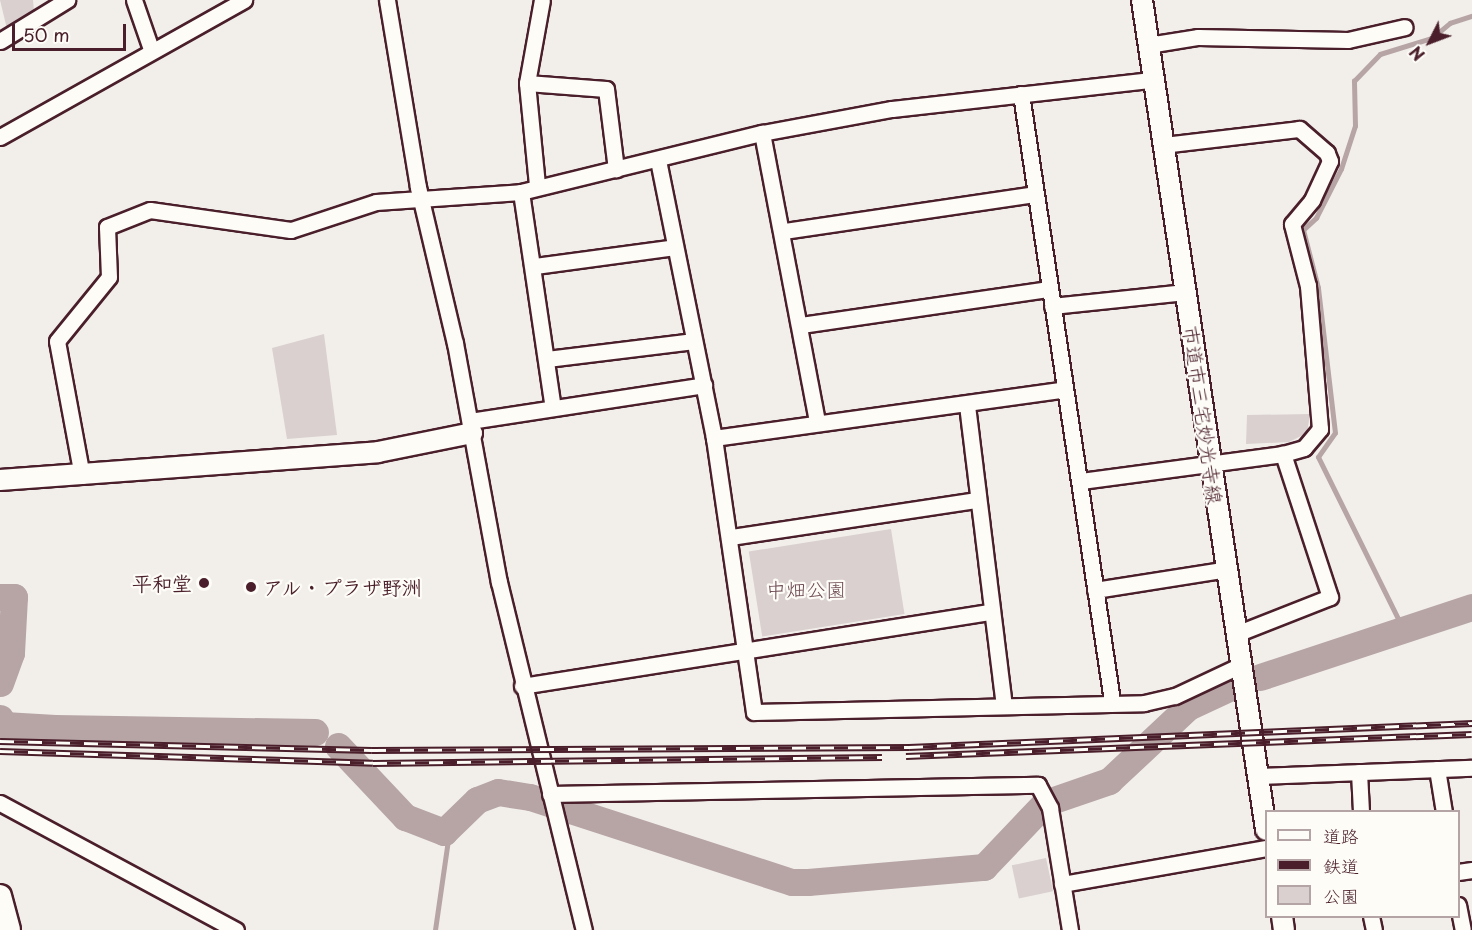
<!DOCTYPE html>
<meta charset="utf-8">
<style>
body{margin:0}
#map{position:relative;width:1472px;height:930px;overflow:hidden;background:#f2efeb;font-family:"Playpen Sans","Klee One",sans-serif}
div>[style]{position:absolute}
.green>*{inset:0;background:#d9d0cf;transform-origin:0 0}
.stream>*{height:4.5px;margin:-2.25px;padding:0 2.25px;transform-origin:2.25px;border-radius:2.25px;background:#b7a5a6}
.river>*{height:27px;margin:-13.5px;padding:0 13.5px;transform-origin:13.5px;border-radius:13.5px;background:#b7a5a6}
.roads{filter:drop-shadow(2px 0 #4a1f2b) drop-shadow(-2px 0 #4a1f2b) drop-shadow(0 2px #4a1f2b) drop-shadow(0 -2px #4a1f2b)}
.minor>*{height:15px;margin:-7.5px;padding:0 7.5px;transform-origin:7.5px;border-radius:7.5px;background:#fdfcf7}
.tertiary>*{height:20px;margin:-10px;padding:0 10px;transform-origin:10px;border-radius:10px;background:#fdfcf7}
.secondary>*{height:22px;margin:-11px;padding:0 11px;transform-origin:11px;border-radius:11px;background:#fdfcf7}
.rail>*{height:7px;margin-top:-3.5px;transform-origin:0;background:repeating-linear-gradient(90deg,#fdfcf7 0 14px,#4a1f2b 0 28px);box-sizing:border-box;border-block:2px solid #4a1f2b}
.dots>*{width:16px;height:16px;translate:-50% -50%;box-sizing:border-box;border:3px solid #fdfcf7;border-radius:50%}
span{translate:-50% -50%;white-space:nowrap;text-align:center;line-height:1.15;-webkit-text-stroke:4.5px #fdfcf7;paint-order:stroke}
.street-label{font-size:20px;color:#4a1f2b}
.poi-label{font-size:20px;color:#4a1f2b;font-weight:700}
.right{translate:-100% -50%;text-align:right}
.left{translate:0 -50%;text-align:left}
.park-label{font-size:20px;color:#6e4b54}
.legend{position:absolute;left:1265px;top:810px;width:195px;height:108px;box-sizing:border-box;background:#fdfcf7;border:2px solid #b5a4a5;margin:0;padding:8px 10px;list-style:none;font-size:18px;color:#4a1f2b}
.legend li{display:flex;align-items:center;gap:12px;height:30px}
.legend b{width:30px;border:2px solid #b5a4a5}
.north{position:absolute;left:1400px;top:12px;width:60px;height:60px;-webkit-text-stroke:4px #fdfcf7;paint-order:stroke;rotate:228deg;font-size:16px;font-weight:700;line-height:24px;text-align:center;color:#4a1f2b}
.north::after{content:'';display:block;margin:auto;width:21px;height:27px;background:#4a1f2b;clip-path:polygon(50% 0,100% 100%,50% 72%,0 100%)}
.scale{position:absolute;left:12px;top:24px;width:114px;height:27px;box-sizing:border-box;border:3px solid #4a1f2b;border-top:0;padding-left:8px;font-size:18px;line-height:21px;white-space:nowrap;color:#4a1f2b;-webkit-text-stroke:4px #fdfcf7;paint-order:stroke}
</style>
<div id="map">
<div class="green">
<i style="clip-path:polygon(0 0,33px 0,34px 12px,7px 29px)"></i>
<i style="clip-path:polygon(324px 334px,337px 435px,287px 439px,272px 348px)"></i>
<i style="clip-path:polygon(1310px 414px,1307px 433px,1289px 442px,1246px 444px,1247px 415px)"></i>
<i style="left:891px;top:529px;width:86px;height:144px;rotate:81deg"></i>
<i style="left:1046px;top:858px;width:34px;height:35px;rotate:78deg"></i>
</div>
<div class="stream">
<i style="left:1401px;top:625px;width:187px;rotate:-116.3deg"></i>
<i style="left:1318px;top:457px;width:29px;rotate:-55deg"></i>
<i style="left:1335px;top:433px;width:146px;rotate:-96.7deg"></i>
<i style="left:1318px;top:288px;width:60px;rotate:-104.5deg"></i>
<i style="left:1303px;top:230px;width:18px;rotate:-43deg"></i>
<i style="left:1316px;top:218px;width:55px;rotate:-63deg"></i>
<i style="left:1341px;top:169px;width:45px;rotate:-72deg"></i>
<i style="left:1355px;top:126px;width:45px;rotate:-91.3deg"></i>
<i style="left:1354px;top:81px;width:37px;rotate:-46deg"></i>
<i style="left:1380px;top:54px;width:54px;rotate:-17.1deg"></i>
<i style="left:1432px;top:38px;width:23px;rotate:-40deg"></i>
<i style="left:1450px;top:23px;width:23px;rotate:-18deg"></i>
<i style="left:0;top:729px;width:6px;rotate:-45deg"></i>
<i style="left:435px;top:930px;width:98px;rotate:-81.8deg"></i>
</div>
<div class="river">
<i style="left:0;top:597px;width:14px"></i>
<i style="left:14px;top:597px;width:56px;rotate:93.1deg"></i>
<i style="left:11px;top:653px;width:32px;rotate:110deg"></i>
<i style="left:1260px;top:677px;width:223px;rotate:-18.3deg"></i>
<i style="left:0;top:718px;width:8px;rotate:60deg"></i>
<i style="left:4px;top:725px;width:51px;rotate:3.4deg"></i>
<i style="left:55px;top:728px;width:260px;rotate:0.9deg"></i>
<i style="left:338px;top:746px;width:98px;rotate:46.7deg"></i>
<i style="left:405px;top:817px;width:42px;rotate:21deg"></i>
<i style="left:444px;top:832px;width:46px;rotate:-44.1deg"></i>
<i style="left:477px;top:800px;width:22px;rotate:-21deg"></i>
<i style="left:498px;top:792px;width:32px;rotate:9deg"></i>
<i style="left:530px;top:797px;width:275px;rotate:18deg"></i>
<i style="left:792px;top:882px;width:16px"></i>
<i style="left:808px;top:882px;width:177px;rotate:-4.9deg"></i>
<i style="left:984px;top:867px;width:88px;rotate:-46.4deg"></i>
<i style="left:1045px;top:803px;width:68px;rotate:-19deg"></i>
<i style="left:1109px;top:781px;width:108px;rotate:-43.1deg"></i>
<i style="left:1188px;top:707px;width:45px;rotate:-24.9deg"></i>
</div>
<div class="roads">
<div class="minor">
<i style="left:134px;top:0;width:52px;rotate:70.9deg"></i>
<i style="left:387px;top:0;width:190px;rotate:80.6deg"></i>
<i style="left:418px;top:187px;width:160px;rotate:76.7deg"></i>
<i style="left:455px;top:343px;width:243px;rotate:79.6deg"></i>
<i style="left:499px;top:582px;width:358px;rotate:76.3deg"></i>
<i style="left:0;top:41px;width:79px;rotate:-31.5deg"></i>
<i style="left:1148px;top:45px;width:51px;rotate:-9.1deg"></i>
<i style="left:1198px;top:37px;width:150px;rotate:1.1deg"></i>
<i style="left:1348px;top:40px;width:58px;rotate:-12.8deg"></i>
<i style="left:527px;top:83px;width:79px;rotate:4.3deg"></i>
<i style="left:606px;top:89px;width:81px;rotate:82.9deg"></i>
<i style="left:1021px;top:94px;width:614px;rotate:81.47deg"></i>
<i style="left:762px;top:133px;width:293px;rotate:79.2deg"></i>
<i style="left:0;top:137px;width:280px;rotate:-29.3deg"></i>
<i style="left:658px;top:160px;width:284px;rotate:78.6deg"></i>
<i style="left:714px;top:438px;width:277px;rotate:81.7deg"></i>
<i style="left:754px;top:712px;width:390px;rotate:-1.3deg"></i>
<i style="left:1144px;top:703px;width:32px;rotate:-13deg"></i>
<i style="left:1175px;top:696px;width:73px;rotate:-25.2deg"></i>
<i style="left:537px;top:185px;width:102px;rotate:-95.6deg"></i>
<i style="left:527px;top:83px;width:84px;rotate:-79.8deg"></i>
<i style="left:521px;top:192px;width:218px;rotate:81.6deg"></i>
<i style="left:784px;top:231px;width:254px;rotate:-8.4deg"></i>
<i style="left:535px;top:266px;width:141px;rotate:-7.7deg"></i>
<i style="left:1052px;top:306px;width:134px;rotate:-6deg"></i>
<i style="left:801px;top:325px;width:249px;rotate:-8.3deg"></i>
<i style="left:547px;top:359px;width:148px;rotate:-7deg"></i>
<i style="left:967px;top:405px;width:303px;rotate:83deg"></i>
<i style="left:470px;top:421px;width:237px;rotate:-8.7deg"></i>
<i style="left:714px;top:438px;width:351px;rotate:-7.9deg"></i>
<i style="left:82px;top:476px;width:137px;rotate:-100.5deg"></i>
<i style="left:57px;top:341px;width:82px;rotate:-50.9deg"></i>
<i style="left:109px;top:277px;width:50px;rotate:-92.3deg"></i>
<i style="left:107px;top:227px;width:46px;rotate:-21.6deg"></i>
<i style="left:150px;top:210px;width:142px;rotate:8.1deg"></i>
<i style="left:291px;top:230px;width:89px;rotate:-18.2deg"></i>
<i style="left:376px;top:202px;width:145px;rotate:-3.9deg"></i>
<i style="left:521px;top:192px;width:248px;rotate:-13.8deg"></i>
<i style="left:762px;top:133px;width:132px;rotate:-10.5deg"></i>
<i style="left:892px;top:109px;width:261px;rotate:-6.4deg"></i>
<i style="left:1081px;top:481px;width:204px;rotate:-7.6deg"></i>
<i style="left:1283px;top:454px;width:22px;rotate:-16deg"></i>
<i style="left:1304px;top:448px;width:25px;rotate:-50deg"></i>
<i style="left:1320px;top:429px;width:144px;rotate:-94.8deg"></i>
<i style="left:1308px;top:286px;width:64px;rotate:-104.5deg"></i>
<i style="left:1292px;top:224px;width:31px;rotate:-50deg"></i>
<i style="left:1312px;top:200px;width:43px;rotate:-65.2deg"></i>
<i style="left:1330px;top:161px;width:9px;rotate:-111deg"></i>
<i style="left:1327px;top:153px;width:37px;rotate:-139deg"></i>
<i style="left:1299px;top:129px;width:137px;rotate:173.3deg"></i>
<i style="left:731px;top:537px;width:248px;rotate:-8.6deg"></i>
<i style="left:1095px;top:590px;width:134px;rotate:-9deg"></i>
<i style="left:1236px;top:634px;width:101px;rotate:-21.5deg"></i>
<i style="left:1330px;top:597px;width:151px;rotate:-108.2deg"></i>
<i style="left:522px;top:686px;width:475px;rotate:-9deg"></i>
<i style="left:1437px;top:769px;width:44px;rotate:80.8deg"></i>
<i style="left:1359px;top:772px;width:40px;rotate:87.1deg"></i>
<i style="left:1259px;top:776px;width:213px;rotate:-2.2deg"></i>
<i style="left:550px;top:794px;width:488px;rotate:-1.1deg"></i>
<i style="left:1038px;top:785px;width:26px;rotate:62deg"></i>
<i style="left:1050px;top:808px;width:124px;rotate:80.7deg"></i>
<i style="left:0;top:803px;width:268px;rotate:28.3deg"></i>
<i style="left:1458px;top:872px;width:14px;rotate:-8deg"></i>
<i style="left:1062px;top:884px;width:207px;rotate:-10deg"></i>
<i style="left:1458px;top:905px;width:25px;rotate:79deg"></i>
<i style="left:1371px;top:916px;width:14px;rotate:78deg"></i>
</div>
<div class="tertiary">
<i style="left:1142px;top:0;width:839px;rotate:81.5deg"></i>
<i style="left:0;top:480px;width:379px;rotate:-4.2deg"></i>
<i style="left:378px;top:452px;width:96px;rotate:-11.4deg"></i>
<i style="left:1282px;top:916px;width:14px;rotate:82deg"></i>
</div>
<div class="secondary">
<i style="left:0;top:896px;width:35px;rotate:75deg"></i>
</div>
</div>
<div class="rail">
<i style="left:0;top:741px;width:372px;rotate:1.4deg"></i>
<i style="left:372px;top:750px;width:537px;rotate:-0.32deg"></i>
<i style="left:909px;top:747px;width:564px;rotate:-2.44deg"></i>
<i style="left:0;top:751px;width:373px;rotate:1.8deg"></i>
<i style="left:373px;top:763px;width:509px;rotate:-0.68deg"></i>
<i style="left:906px;top:756px;width:566px;rotate:-2.23deg"></i>
</div>
<div class="dots">
<i style="left:204px;top:583px;background:#4a1f2b"></i>
<i style="left:251px;top:587px;background:#4a1f2b"></i>
</div>
<div class="street-label">
<span style="left:1203px;top:415px;rotate:82deg">市道市三宅妙光寺線</span>
</div>
<div class="poi-label">
<span class="right" style="left:192px;top:583px">平和堂</span>
<span class="left" style="left:263px;top:587px">アル・プラザ野洲</span>
</div>
<div class="park-label">
<span style="left:806px;top:589px">中畑公園</span>
</div>
<ul class="legend">
<li><b style="height:8px;background:#fdfcf7"></b>道路</li>
<li><b style="height:8px;background:#4a1f2b"></b>鉄道</li>
<li><b style="height:16px;background:#d9d0cf"></b>公園</li>
</ul>
<div class="north">N</div>
<div class="scale">50 m</div>
</div>
